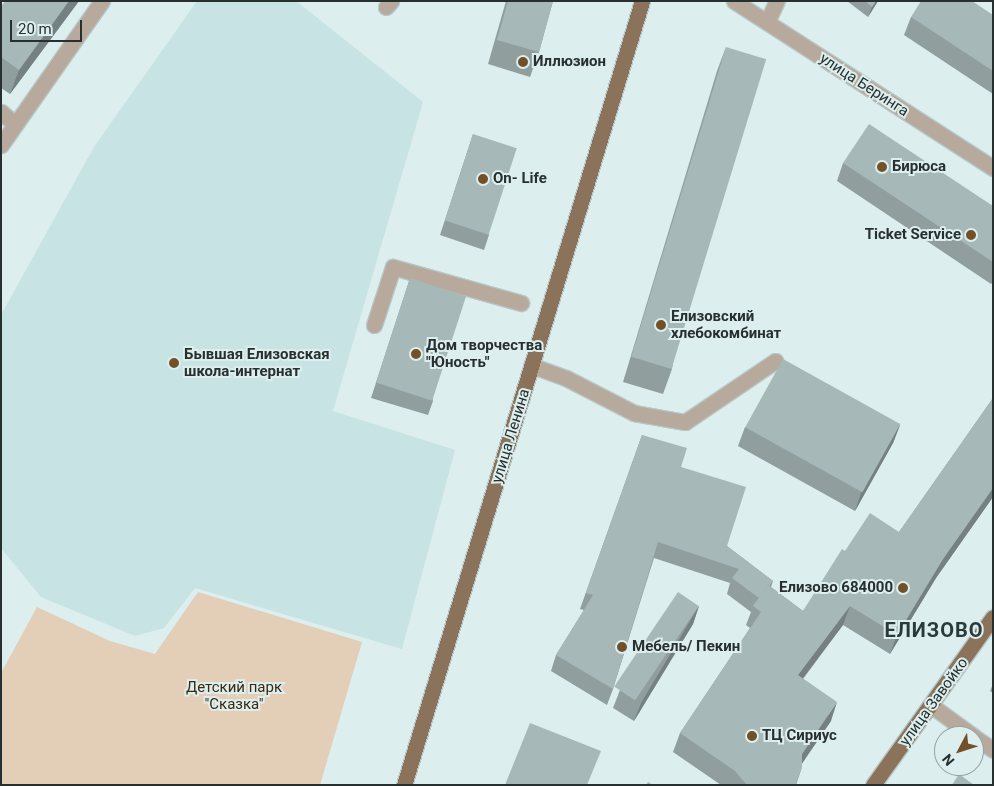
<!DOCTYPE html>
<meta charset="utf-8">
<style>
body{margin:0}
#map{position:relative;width:994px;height:786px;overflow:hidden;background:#dceeee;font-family:Roboto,sans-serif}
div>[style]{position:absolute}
.built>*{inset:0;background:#c7e3e3}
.green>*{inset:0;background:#e3ceb8}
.roads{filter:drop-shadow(1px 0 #b8c8c8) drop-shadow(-1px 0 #b8c8c8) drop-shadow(0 1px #b8c8c8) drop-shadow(0 -1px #b8c8c8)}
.minor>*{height:15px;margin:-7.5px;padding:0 7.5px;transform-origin:7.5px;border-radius:7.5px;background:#b7a99b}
.major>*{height:15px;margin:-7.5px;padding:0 7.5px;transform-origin:7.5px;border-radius:7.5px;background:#8a735a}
.wall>*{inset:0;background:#909e9e}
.shaded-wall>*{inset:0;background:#758181}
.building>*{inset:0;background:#a7b8b8;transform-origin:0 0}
.dots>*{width:14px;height:14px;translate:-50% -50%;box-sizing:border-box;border:2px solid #dceeee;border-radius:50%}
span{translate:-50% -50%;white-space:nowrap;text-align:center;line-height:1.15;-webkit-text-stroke:4px #dceeee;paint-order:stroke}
.poi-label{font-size:15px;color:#282f2f;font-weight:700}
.left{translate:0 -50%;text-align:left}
.right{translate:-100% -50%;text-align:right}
.street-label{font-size:15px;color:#282f2f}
.park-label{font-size:15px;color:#3d270d}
.district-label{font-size:20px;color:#2a3939;font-weight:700;letter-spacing:1px}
.frame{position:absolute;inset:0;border:2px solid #282f2f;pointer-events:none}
.north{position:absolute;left:934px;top:726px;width:50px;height:50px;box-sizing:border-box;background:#dceeee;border:1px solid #94a2a2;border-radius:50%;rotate:230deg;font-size:14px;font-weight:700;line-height:20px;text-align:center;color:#282f2f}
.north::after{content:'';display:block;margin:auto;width:18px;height:22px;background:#725028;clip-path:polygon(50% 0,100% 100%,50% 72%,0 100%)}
.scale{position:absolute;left:10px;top:20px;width:72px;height:22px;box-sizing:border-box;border:2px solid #282f2f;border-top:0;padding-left:6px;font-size:15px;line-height:18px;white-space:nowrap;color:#282f2f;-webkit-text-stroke:4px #dceeee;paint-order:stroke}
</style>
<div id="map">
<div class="built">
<i style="clip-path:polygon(197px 1px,296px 1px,423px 102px,333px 411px,455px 450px,402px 649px,195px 588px,164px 628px,135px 636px,41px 597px,1px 548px,1px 315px,94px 147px)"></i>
</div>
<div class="green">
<i style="clip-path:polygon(198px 592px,362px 642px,320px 785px,1px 785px,1px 673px,37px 607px,110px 641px,155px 654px)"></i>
</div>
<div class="roads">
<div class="minor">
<i style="left:734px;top:1px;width:308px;rotate:32.8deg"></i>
<i style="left:386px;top:7px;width:8px;rotate:-50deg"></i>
<i style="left:767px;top:22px;width:23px;rotate:-65deg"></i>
<i style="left:1px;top:112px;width:18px;rotate:41deg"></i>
<i style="left:1px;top:145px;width:176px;rotate:-55deg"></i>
<i style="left:374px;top:325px;width:61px;rotate:-71.9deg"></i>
<i style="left:393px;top:267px;width:133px;rotate:15.7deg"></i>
<i style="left:533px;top:366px;width:35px;rotate:20deg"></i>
<i style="left:566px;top:378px;width:76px;rotate:27.2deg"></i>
<i style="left:634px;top:413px;width:52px;rotate:10deg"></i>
<i style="left:685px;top:422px;width:109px;rotate:-34.1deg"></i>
<i style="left:932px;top:706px;width:51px;rotate:36.2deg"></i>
<i style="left:974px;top:737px;width:23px;rotate:34deg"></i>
</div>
<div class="major">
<i style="left:404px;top:785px;width:819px;rotate:-73.11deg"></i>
<i style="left:873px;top:785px;width:206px;rotate:-54.5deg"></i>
</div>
</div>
<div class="wall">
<i style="clip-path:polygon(79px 1px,10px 94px,1px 88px,1px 7px)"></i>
<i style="clip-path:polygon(506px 1px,553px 1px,539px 52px,530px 77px,488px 64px)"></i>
<i style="clip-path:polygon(847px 1px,878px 1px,868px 17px)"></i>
<i style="clip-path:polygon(993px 15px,993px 94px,904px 35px,911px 17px)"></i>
<i style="clip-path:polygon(726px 47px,672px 369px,663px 394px,623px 382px,717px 71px)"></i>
<i style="clip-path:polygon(473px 134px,489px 235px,484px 250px,440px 235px)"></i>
<i style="clip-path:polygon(843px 163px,993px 206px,993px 282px,991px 284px,837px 181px)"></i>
<i style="clip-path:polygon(410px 278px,433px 401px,428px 415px,371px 398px)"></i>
<i style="clip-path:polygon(993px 398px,993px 497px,936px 578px,890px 654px,843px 625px,803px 679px,831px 721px,802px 763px,802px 767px,796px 785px,721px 785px,673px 752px,680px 733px,750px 628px,746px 625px,751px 612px,727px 594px,730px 583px,654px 558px,613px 689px,607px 705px,551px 671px,556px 655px,584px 610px,580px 609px,642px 435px,681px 467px,727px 546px,773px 581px,771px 587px,803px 611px,845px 551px,899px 532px)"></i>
<i style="clip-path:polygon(900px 425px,893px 443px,855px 511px,738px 446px,745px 427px)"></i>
<i style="clip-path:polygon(699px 606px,693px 624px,634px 721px,613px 708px,620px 690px)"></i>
<i style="clip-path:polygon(993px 684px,993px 693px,990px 691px)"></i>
</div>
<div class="shaded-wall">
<i style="clip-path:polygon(69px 1px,79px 1px,10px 94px,19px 70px)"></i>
<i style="clip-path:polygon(876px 1px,878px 1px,868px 17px,872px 7px)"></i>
<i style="clip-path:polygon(900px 425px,893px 443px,855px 511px,861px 493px)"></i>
<i style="clip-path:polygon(993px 488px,993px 497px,936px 578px,890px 654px,897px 635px,943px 559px)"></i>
<i style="clip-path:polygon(699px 606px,693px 624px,634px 721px,641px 703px)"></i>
<i style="clip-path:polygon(850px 606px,843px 625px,791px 694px,798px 675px)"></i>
<i style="clip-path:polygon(837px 702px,831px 721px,795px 774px,802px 754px)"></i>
</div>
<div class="building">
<i style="clip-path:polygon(5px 1px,69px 1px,19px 70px,1px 57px,1px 7px)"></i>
<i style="clip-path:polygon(508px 1px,553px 1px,539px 52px,497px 40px)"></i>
<i style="clip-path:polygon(865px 1px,876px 1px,872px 7px)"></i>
<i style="clip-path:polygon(921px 1px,972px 1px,993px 15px,993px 71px,911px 17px)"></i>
<i style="left:726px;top:47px;width:42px;height:324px;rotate:17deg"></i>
<i style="clip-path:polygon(869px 124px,993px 206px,993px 262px,843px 163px)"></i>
<i style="left:473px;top:134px;width:46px;height:91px;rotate:18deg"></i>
<i style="left:410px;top:278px;width:59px;height:110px;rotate:18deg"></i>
<i style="left:783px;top:359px;width:134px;height:78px;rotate:29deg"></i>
<i style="clip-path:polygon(993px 398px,993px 488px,943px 559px,897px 635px,850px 606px,798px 675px,837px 702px,802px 754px,802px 767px,795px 785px,747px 785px,735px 771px,680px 733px,761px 612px,753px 606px,768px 585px,803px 611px,842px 549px,845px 551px,870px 513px,899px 532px)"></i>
<i style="clip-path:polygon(642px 435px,687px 448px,681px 467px,746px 487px,727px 546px,773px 581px,769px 586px,768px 585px,759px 598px,732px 578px,739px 569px,658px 542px,613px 689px,556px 655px,593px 595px,586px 593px)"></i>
<i style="left:678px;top:592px;width:25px;height:114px;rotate:34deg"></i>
<i style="clip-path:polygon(530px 723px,601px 751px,587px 785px,505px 785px)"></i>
<i style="clip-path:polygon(959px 774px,974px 785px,952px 785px)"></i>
<i style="clip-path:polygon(648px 782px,653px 785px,646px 785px)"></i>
</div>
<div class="dots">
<i style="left:523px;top:62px;background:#725028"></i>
<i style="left:882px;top:167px;background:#725028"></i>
<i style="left:483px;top:179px;background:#725028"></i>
<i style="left:971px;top:235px;background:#725028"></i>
<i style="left:661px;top:325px;background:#725028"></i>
<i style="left:416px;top:354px;background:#725028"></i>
<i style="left:174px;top:363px;background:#725028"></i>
<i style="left:903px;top:588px;background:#725028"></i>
<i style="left:622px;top:647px;background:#725028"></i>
<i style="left:752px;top:736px;background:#725028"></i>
</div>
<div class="poi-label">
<span class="left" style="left:533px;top:62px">Иллюзион</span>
<span class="left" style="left:892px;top:167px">Бирюса</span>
<span class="left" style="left:493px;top:179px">On- Life</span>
<span class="right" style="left:961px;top:235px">Ticket Service</span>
<span class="left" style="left:671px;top:325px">Елизовский<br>хлебокомбинат</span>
<span class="left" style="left:426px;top:354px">Дом творчества<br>"Юность"</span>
<span class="left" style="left:184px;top:363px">Бывшая Елизовская<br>школа-интернат</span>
<span class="right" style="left:893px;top:588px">Елизово 684000</span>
<span class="left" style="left:632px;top:647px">Мебель/ Пекин</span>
<span class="left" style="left:762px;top:736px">ТЦ Сириус</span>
</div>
<div class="street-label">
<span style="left:864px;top:85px;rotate:33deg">улица Беринга</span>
<span style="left:511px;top:436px;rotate:-73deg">улица Ленина</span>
<span style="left:934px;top:702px;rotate:-54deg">улица Завойко</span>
</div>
<div class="park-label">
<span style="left:234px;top:696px">Детский парк<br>"Сказка"</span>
</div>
<div class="district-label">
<span style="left:934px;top:630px">ЕЛИЗОВО</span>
</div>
<div class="frame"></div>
<div class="north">N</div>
<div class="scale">20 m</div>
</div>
